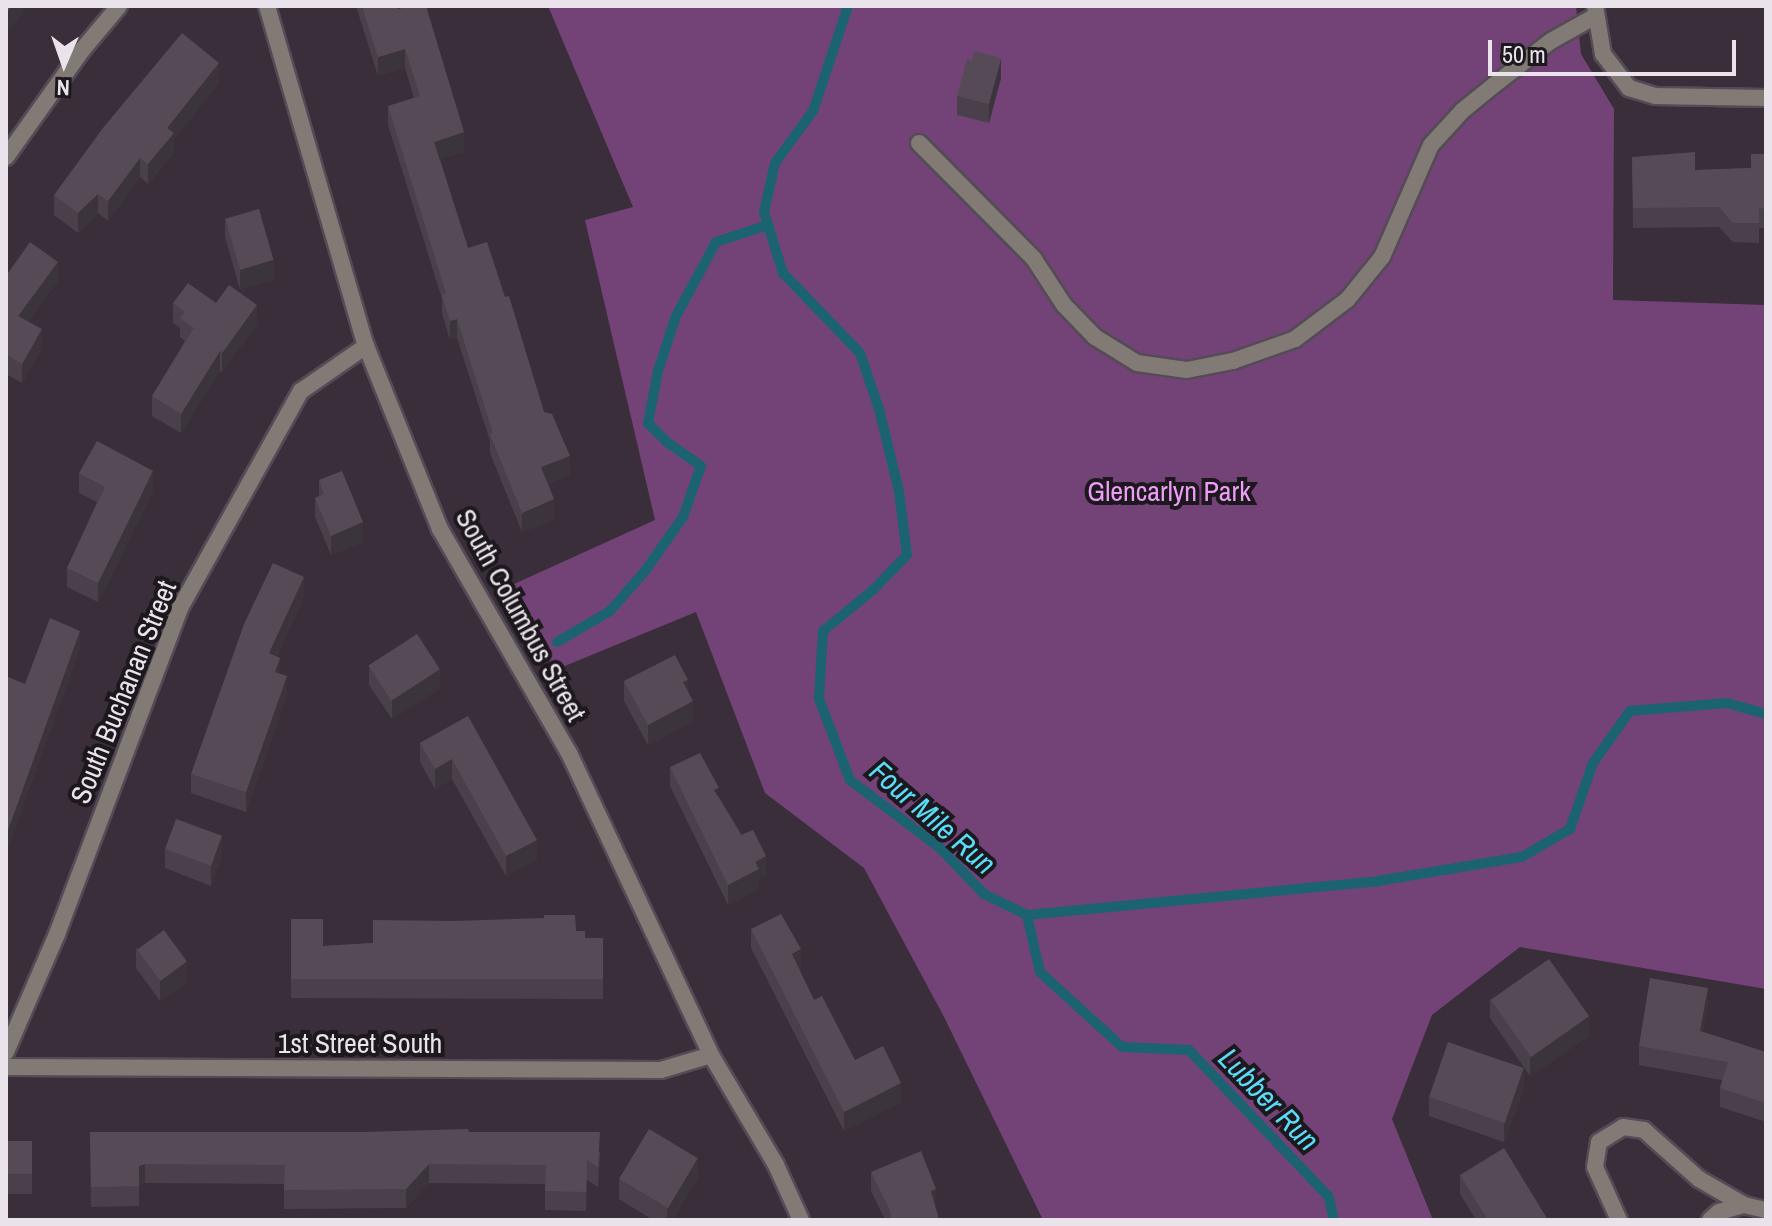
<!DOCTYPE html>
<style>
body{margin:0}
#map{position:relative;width:1772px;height:1226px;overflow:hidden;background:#392e3a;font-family:"Archivo Narrow",sans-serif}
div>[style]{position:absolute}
.green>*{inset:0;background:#734378}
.stream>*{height:10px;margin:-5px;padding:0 5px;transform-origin:5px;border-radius:5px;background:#1b6371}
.roads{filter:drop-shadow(2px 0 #554b56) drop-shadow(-2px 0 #554b56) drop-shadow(0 2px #554b56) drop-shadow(0 -2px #554b56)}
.service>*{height:16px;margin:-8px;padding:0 8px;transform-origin:8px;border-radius:8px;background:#827a75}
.minor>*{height:16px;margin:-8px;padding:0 8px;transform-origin:8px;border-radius:8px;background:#827a75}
.wall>*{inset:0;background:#4a404b;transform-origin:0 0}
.shaded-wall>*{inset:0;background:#3c343d}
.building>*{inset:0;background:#564a57;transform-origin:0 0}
span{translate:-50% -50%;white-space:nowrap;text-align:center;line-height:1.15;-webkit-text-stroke:8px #1d181e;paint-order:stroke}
.park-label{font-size:28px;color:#ee9df7}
.street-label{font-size:28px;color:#ebe3eb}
.water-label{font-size:30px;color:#59dcf8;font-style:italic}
.frame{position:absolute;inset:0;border:8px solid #ebe3eb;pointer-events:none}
.north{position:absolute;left:24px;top:24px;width:80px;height:80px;-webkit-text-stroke:6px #1d181e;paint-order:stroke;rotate:182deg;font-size:22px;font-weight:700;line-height:32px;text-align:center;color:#ebe3eb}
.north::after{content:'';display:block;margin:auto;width:28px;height:36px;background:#ebe3eb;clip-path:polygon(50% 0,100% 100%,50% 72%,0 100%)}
.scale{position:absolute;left:1488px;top:40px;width:248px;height:36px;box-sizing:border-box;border:4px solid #ebe3eb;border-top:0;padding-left:10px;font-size:24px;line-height:28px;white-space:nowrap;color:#ebe3eb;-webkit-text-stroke:6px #1d181e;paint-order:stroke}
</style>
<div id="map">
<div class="green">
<i style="clip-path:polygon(548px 6px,1576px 6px,1581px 54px,1614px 109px,1613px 300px,1766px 305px,1766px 989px,1520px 947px,1432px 1015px,1392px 1119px,1433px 1220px,1043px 1220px,944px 1017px,864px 868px,765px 793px,696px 612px,555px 670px,505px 588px,655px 520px,585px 220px,633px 207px)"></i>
</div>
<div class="stream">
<i style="left:848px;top:6px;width:111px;rotate:108.4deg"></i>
<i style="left:813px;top:111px;width:64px;rotate:126.2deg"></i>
<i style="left:775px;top:163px;width:50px;rotate:102.7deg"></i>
<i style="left:764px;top:212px;width:64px;rotate:72.7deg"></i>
<i style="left:783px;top:273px;width:111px;rotate:46.1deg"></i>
<i style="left:860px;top:353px;width:59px;rotate:71.3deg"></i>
<i style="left:879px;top:409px;width:84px;rotate:76.3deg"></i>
<i style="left:899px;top:491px;width:64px;rotate:82.9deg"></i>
<i style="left:907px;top:555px;width:49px;rotate:134.2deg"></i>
<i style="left:873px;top:590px;width:65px;rotate:140.6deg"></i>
<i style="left:823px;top:631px;width:68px;rotate:93.4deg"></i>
<i style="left:819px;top:699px;width:87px;rotate:69.1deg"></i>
<i style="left:850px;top:780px;width:113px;rotate:37.1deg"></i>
<i style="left:940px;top:848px;width:64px;rotate:46.3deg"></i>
<i style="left:984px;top:894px;width:48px;rotate:26deg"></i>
<i style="left:1027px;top:915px;width:353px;rotate:-5.5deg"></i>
<i style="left:1378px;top:881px;width:146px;rotate:-9.5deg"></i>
<i style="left:1522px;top:857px;width:56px;rotate:-30.3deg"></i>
<i style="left:1570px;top:829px;width:70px;rotate:-70.8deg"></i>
<i style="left:1593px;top:763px;width:64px;rotate:-54.6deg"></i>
<i style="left:1630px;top:711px;width:97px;rotate:-4.7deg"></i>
<i style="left:1727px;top:703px;width:41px;rotate:15.8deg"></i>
<i style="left:557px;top:642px;width:61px;rotate:-30.3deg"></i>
<i style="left:610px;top:611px;width:53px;rotate:-48.8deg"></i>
<i style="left:645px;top:571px;width:66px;rotate:-54.9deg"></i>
<i style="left:683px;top:517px;width:54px;rotate:-70.6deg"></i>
<i style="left:701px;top:466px;width:42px;rotate:-144.8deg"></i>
<i style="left:667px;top:442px;width:27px;rotate:-135deg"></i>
<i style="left:648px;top:423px;width:53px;rotate:-79.1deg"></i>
<i style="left:658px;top:371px;width:58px;rotate:-71.9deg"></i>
<i style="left:676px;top:316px;width:84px;rotate:-61.6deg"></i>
<i style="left:716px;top:242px;width:55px;rotate:-18.1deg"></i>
<i style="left:1027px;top:915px;width:58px;rotate:77.2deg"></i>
<i style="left:1040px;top:972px;width:111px;rotate:42.4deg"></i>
<i style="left:1122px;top:1047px;width:67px;rotate:2.6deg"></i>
<i style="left:1189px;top:1050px;width:203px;rotate:46.4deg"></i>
<i style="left:1329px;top:1197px;width:24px;rotate:78deg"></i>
</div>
<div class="roads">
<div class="service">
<i style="left:919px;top:143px;width:163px;rotate:45.2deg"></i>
<i style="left:1034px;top:259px;width:55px;rotate:56.9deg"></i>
<i style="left:1064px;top:305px;width:45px;rotate:45.9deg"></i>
<i style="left:1095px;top:337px;width:49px;rotate:31.8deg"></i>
<i style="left:1137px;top:363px;width:50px;rotate:8deg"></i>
<i style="left:1187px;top:370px;width:47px;rotate:-11.1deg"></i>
<i style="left:1233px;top:361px;width:66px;rotate:-19.5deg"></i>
<i style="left:1295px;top:339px;width:65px;rotate:-36.9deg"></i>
<i style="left:1347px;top:300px;width:55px;rotate:-50.9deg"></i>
<i style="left:1382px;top:257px;width:122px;rotate:-66.4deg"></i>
<i style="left:1431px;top:145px;width:46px;rotate:-47.6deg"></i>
<i style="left:1462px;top:111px;width:41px;rotate:-39.1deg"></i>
<i style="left:1494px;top:85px;width:72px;rotate:-37.7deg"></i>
<i style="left:1551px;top:41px;width:49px;rotate:-29.2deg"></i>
</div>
<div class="minor">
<i style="left:267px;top:6px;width:354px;rotate:73.8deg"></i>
<i style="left:366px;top:346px;width:197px;rotate:68deg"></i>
<i style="left:440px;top:529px;width:258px;rotate:60.1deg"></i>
<i style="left:569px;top:753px;width:334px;rotate:64.8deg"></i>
<i style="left:711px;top:1055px;width:128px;rotate:59.4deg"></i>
<i style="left:776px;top:1165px;width:60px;rotate:65.6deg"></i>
<i style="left:1595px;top:6px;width:49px;rotate:80.5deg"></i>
<i style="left:1603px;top:54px;width:43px;rotate:52.6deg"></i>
<i style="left:1629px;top:88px;width:27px;rotate:17deg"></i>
<i style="left:1655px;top:96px;width:111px;rotate:1deg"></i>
<i style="left:6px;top:157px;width:133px;rotate:-54.5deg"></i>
<i style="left:83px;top:49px;width:56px;rotate:-50.1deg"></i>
<i style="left:6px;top:1052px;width:129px;rotate:-66.6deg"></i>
<i style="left:57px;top:934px;width:348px;rotate:-69.3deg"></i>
<i style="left:180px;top:608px;width:248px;rotate:-60.9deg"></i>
<i style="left:301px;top:391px;width:79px;rotate:-34.7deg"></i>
<i style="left:6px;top:1067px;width:655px;rotate:0.26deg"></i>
<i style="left:661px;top:1070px;width:52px;rotate:-16.7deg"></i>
<i style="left:1619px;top:1220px;width:58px;rotate:-114.4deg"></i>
<i style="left:1595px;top:1167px;width:25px;rotate:-81deg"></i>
<i style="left:1599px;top:1142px;width:28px;rotate:-32deg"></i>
<i style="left:1623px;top:1127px;width:21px;rotate:8deg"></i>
<i style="left:1644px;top:1130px;width:74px;rotate:41.7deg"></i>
<i style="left:1699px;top:1179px;width:52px;rotate:30deg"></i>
<i style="left:1710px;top:1220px;width:12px;rotate:-42deg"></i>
<i style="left:1719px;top:1212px;width:26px;rotate:-16deg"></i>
<i style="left:1744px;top:1205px;width:23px;rotate:13deg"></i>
</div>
</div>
<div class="wall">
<i style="clip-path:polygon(356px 6px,397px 6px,464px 152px,440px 159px,468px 248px,505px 297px,544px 412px,570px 475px,548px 484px,554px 519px,522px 532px,490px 453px,490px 441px,457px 338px,450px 340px,442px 314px,442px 299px,388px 125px,388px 106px,414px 98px,405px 68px,378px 76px)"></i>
<i style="clip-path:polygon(1001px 78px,989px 123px,957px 115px,957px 96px)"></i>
<i style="clip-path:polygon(219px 83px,174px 139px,174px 152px,148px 184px,140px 177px,108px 221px,98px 213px,78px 233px,54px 215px,54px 195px)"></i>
<i style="clip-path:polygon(1766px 154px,1766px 228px,1759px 228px,1759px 243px,1733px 242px,1719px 227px,1633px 228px,1632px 157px,1695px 170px,1751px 168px)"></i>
<i style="clip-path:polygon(225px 218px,274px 280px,240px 289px,225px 237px)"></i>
<i style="clip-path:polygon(6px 276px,58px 281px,28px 321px,42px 348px,22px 383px,6px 374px)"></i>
<i style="clip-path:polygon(173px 303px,216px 303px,257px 324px,222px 372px,220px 371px,181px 433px,152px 416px,152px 396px,185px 341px,180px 337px,180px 328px,173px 323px)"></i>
<i style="clip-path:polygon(79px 473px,153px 491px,98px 602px,67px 587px,67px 568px,97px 502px,79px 493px)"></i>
<i style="clip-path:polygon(319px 480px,363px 542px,331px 555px,315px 517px,315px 498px,319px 496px)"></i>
<i style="clip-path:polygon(304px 597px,277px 656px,280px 674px,287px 695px,246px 812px,191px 793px,191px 774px)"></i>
<i style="clip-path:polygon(369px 666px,440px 688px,392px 719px,369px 685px)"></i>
<i style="clip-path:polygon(624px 681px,688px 692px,693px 721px,648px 745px,624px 701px)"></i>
<i style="clip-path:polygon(468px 716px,537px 859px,506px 876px,452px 779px,435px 789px,420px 762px,420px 743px)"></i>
<i style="clip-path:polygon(670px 767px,719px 797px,766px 875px,759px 879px,759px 889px,728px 905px,670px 786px)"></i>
<i style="clip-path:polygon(165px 849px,222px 855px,211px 886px,165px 868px)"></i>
<i style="clip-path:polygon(291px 919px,323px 946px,373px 943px,454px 921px,576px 931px,585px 938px,603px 938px,603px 999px,291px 998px)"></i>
<i style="clip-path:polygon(751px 929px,801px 969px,799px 970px,814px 1000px,855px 1060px,901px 1102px,844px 1131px,751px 948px)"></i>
<i style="clip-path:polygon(136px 948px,187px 982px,160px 1001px,136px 968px)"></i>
<i style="clip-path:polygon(1490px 999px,1589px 1036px,1530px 1076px,1490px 1018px)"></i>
<i style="clip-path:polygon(1708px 1008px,1703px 1032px,1766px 1052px,1766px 1122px,1720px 1107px,1720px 1088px,1722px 1080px,1639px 1065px,1639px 1046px)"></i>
<i style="clip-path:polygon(1524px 1088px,1504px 1142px,1429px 1116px,1429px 1097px)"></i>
<i style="clip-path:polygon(90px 1132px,469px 1132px,600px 1152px,598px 1187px,587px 1180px,586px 1211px,545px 1210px,545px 1184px,429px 1183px,406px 1208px,284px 1209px,284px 1184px,145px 1183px,139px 1185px,139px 1206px,91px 1207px)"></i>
<i style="left:32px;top:1141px;width:53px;height:26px;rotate:90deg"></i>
<i style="clip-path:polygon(871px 1172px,936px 1209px,939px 1220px,885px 1220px,871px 1191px)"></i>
<i style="clip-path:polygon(1460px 1175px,1548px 1220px,1476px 1220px,1460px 1194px)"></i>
<i style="clip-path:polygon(698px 1178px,672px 1220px,653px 1220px,619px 1199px,619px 1179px)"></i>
</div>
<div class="shaded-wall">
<i style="clip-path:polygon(12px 6px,23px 6px,23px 13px,6px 33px,6px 14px)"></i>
<i style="clip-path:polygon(405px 49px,405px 68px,378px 76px,378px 57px)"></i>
<i style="clip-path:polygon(1001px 58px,1001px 78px,989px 123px,989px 104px)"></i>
<i style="clip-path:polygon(219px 63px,219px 83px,174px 139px,174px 152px,148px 184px,148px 164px,167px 128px)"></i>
<i style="clip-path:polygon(464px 132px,464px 152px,434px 161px,434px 142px)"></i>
<i style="clip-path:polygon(140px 158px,140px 177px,108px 221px,108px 201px)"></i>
<i style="clip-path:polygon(98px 194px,98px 213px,78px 233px,78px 213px)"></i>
<i style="clip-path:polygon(274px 260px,274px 280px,240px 289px,240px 270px)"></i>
<i style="clip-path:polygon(58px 262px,58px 281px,18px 335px,18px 316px)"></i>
<i style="clip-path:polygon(257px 305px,257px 324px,222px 372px,222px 353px)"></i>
<i style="clip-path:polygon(457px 319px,457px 338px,450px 340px,450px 321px)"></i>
<i style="clip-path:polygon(42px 329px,42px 348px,22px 383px,22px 364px)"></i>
<i style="clip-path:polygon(220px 351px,220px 371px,181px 433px,181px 414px)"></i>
<i style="clip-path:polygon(570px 456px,570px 475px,541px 486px,541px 467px)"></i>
<i style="clip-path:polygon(153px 471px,153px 491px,98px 602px,98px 583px)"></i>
<i style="clip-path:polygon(554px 499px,554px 519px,522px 532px,522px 513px)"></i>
<i style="clip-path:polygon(363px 522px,363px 542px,331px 555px,331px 536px)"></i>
<i style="clip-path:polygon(304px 577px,304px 597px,269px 673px,269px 653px)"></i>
<i style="clip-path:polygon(80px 631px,80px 650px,6px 855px,6px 836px)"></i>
<i style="clip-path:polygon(280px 658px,280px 677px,275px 672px)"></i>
<i style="clip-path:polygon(440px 669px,440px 688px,392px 719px,392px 700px)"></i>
<i style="clip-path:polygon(287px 676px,287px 695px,246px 812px,246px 792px)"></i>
<i style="clip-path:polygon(688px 680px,688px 699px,683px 682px)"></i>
<i style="clip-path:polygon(693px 701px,693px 721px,648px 745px,648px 725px)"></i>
<i style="clip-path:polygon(452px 759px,452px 779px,435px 789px,435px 769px)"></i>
<i style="clip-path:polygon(222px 836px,222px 855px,211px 886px,211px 866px)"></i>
<i style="clip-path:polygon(537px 840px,537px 859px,506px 876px,506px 856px)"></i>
<i style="clip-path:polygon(766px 856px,766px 875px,759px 879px,759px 889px,728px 905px,728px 885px,755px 862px)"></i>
<i style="clip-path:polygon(801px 949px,801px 969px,792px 973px,792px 954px)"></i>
<i style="clip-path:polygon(187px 962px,187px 982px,160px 1001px,160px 981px)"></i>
<i style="clip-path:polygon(1708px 988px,1708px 1008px,1700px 1050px,1700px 1031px)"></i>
<i style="clip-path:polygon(1589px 1017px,1589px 1036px,1530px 1076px,1530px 1057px)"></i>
<i style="clip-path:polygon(1524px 1068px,1524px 1088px,1504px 1142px,1504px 1123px)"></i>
<i style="clip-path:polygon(901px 1083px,901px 1102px,844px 1131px,844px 1112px)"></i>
<i style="clip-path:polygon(698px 1158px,698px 1178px,672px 1220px,667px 1220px,667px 1209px)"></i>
<i style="clip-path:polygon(145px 1164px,145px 1183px,139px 1185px,139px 1166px)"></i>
<i style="clip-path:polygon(429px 1164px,429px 1183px,406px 1208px,406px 1189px)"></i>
<i style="clip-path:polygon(936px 1189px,936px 1209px,931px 1191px)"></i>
</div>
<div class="building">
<i style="clip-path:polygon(6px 6px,12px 6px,6px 14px)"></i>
<i style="clip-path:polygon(362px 6px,397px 6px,398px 9px,410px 6px,426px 6px,464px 132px,434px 142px,468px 248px,487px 242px,505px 297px,509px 296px,544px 412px,552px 414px,570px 456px,541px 467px,554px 499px,522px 513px,490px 434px,493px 433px,457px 319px,450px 321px,442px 295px,446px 293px,388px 106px,420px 96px,405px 49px,378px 57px)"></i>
<i style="clip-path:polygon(182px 33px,219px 63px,167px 128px,174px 133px,148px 164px,140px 158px,108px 201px,98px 194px,78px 213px,54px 195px,103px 128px)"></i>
<i style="clip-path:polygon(974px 51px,1001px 58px,989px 104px,957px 96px,967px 59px,972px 60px)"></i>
<i style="clip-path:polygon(1695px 152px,1695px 170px,1751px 168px,1751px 154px,1766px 154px,1766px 209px,1759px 208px,1759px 223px,1733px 223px,1719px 207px,1633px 208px,1632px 157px)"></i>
<i style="left:259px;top:209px;width:53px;height:35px;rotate:74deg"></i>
<i style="clip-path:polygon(30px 242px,58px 262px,18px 316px,42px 329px,22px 364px,6px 354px,6px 276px)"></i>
<i style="clip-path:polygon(188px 283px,216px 303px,229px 285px,257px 305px,222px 353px,220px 351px,181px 414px,152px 396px,194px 328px,180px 318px,185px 312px,173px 303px)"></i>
<i style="clip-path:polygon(97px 441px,153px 471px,98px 583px,67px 568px,105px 487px,79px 473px)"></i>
<i style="clip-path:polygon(342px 471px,363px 522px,331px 536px,315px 498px,324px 494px,319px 480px)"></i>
<i style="clip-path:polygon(273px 563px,304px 577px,269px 653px,280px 658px,275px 672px,287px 676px,246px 792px,191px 774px,244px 624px)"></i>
<i style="clip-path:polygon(50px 618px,80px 631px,6px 836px,6px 676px,25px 684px)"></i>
<i style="left:417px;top:634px;width:42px;height:58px;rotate:57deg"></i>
<i style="clip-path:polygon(675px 655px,688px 680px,683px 682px,693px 701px,648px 725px,624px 681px)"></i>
<i style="clip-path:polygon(468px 716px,537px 840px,506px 856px,452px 759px,435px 769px,420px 743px)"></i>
<i style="clip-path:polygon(700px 753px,719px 788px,714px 790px,741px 835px,753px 830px,766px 856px,755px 862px,759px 869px,728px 885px,670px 767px)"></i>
<i style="left:176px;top:819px;width:49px;height:32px;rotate:20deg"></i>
<i style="clip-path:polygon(781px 914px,801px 949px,792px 954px,814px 1000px,822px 996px,855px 1060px,883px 1046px,901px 1083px,844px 1112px,751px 929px)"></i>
<i style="clip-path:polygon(544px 915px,575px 915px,576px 931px,585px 931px,585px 938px,603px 938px,603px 979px,291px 979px,291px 919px,323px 919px,323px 946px,373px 943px,373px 920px,454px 921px,544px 918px)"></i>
<i style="left:164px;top:930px;width:39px;height:33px;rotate:54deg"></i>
<i style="left:1549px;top:959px;width:70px;height:71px;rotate:55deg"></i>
<i style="clip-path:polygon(1650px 978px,1708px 988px,1700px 1031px,1766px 1052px,1766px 1103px,1720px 1088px,1728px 1062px,1639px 1046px)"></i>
<i style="left:1448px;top:1042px;width:80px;height:58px;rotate:19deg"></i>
<i style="clip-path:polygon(468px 1129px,469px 1132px,600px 1132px,598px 1167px,587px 1160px,586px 1192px,545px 1191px,546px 1165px,429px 1164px,406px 1189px,284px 1190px,285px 1165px,145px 1164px,139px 1166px,139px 1186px,91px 1187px,90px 1132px,363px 1132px)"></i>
<i style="left:649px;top:1129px;width:57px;height:58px;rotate:31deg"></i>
<i style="left:32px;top:1141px;width:33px;height:26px;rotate:90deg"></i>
<i style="clip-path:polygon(1504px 1148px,1548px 1220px,1488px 1220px,1460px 1175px)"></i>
<i style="clip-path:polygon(921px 1151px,936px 1189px,931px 1191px,939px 1220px,892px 1220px,889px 1208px,871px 1172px)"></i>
</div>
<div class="park-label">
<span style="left:1169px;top:491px">Glencarlyn Park</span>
</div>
<div class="street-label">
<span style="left:521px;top:615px;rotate:61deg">South Columbus Street</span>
<span style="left:123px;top:692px;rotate:-68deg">South Buchanan Street</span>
<span style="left:360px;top:1043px">1st Street South</span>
</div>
<div class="water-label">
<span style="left:933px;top:817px;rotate:41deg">Four Mile Run</span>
<span style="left:1269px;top:1099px;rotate:46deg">Lubber Run</span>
</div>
<div class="frame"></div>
<div class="north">N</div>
<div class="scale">50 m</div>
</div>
